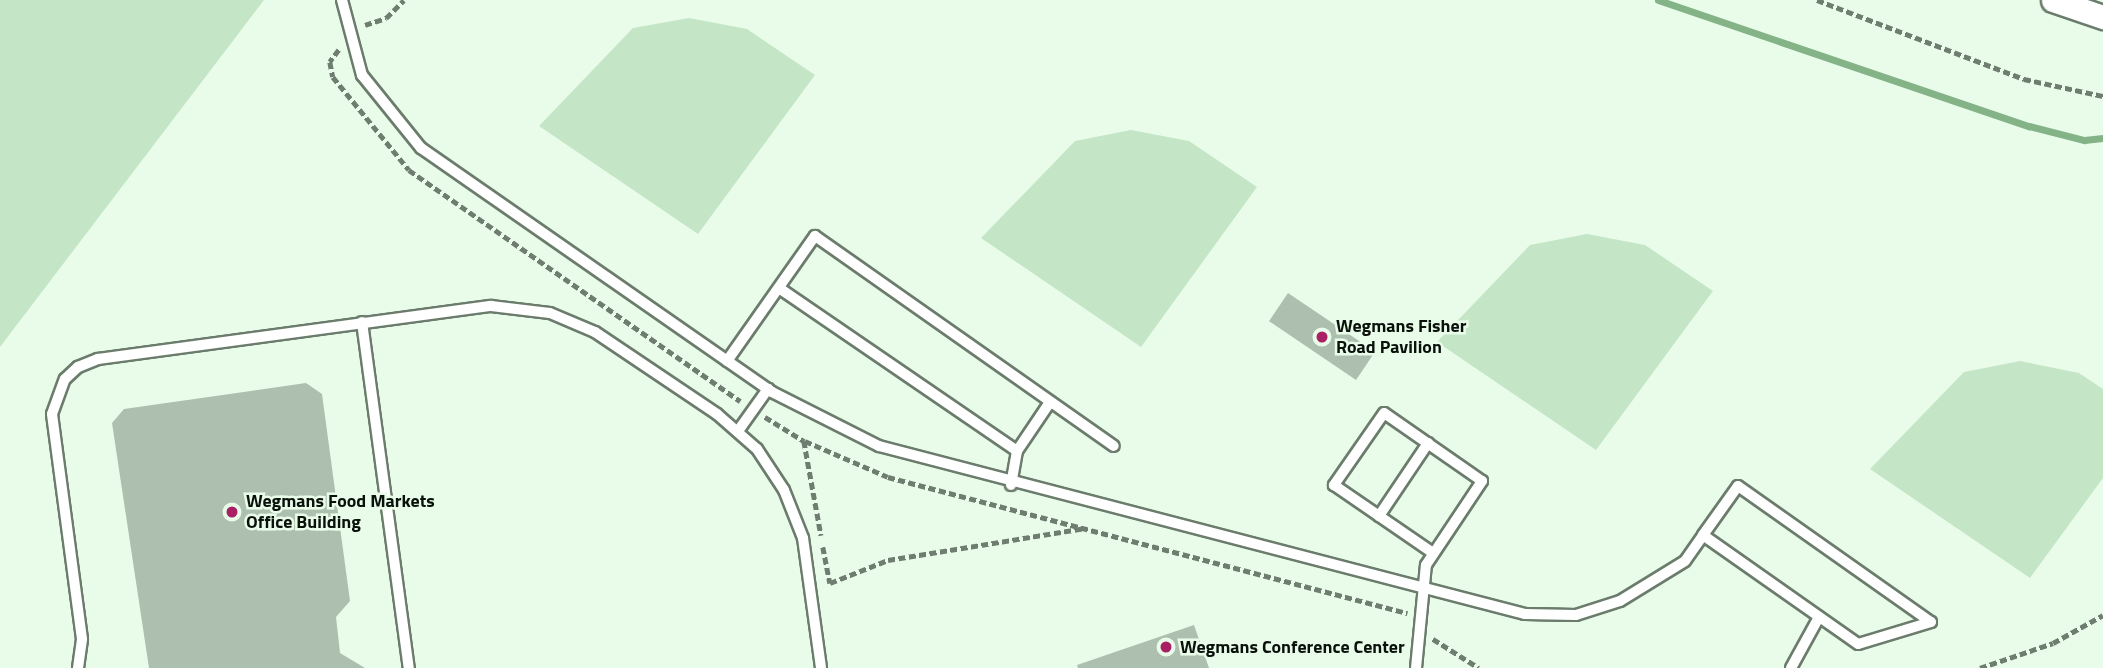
<!DOCTYPE html>
<style>
body{margin:0}
#map{position:relative;width:2103px;height:668px;overflow:hidden;background:#e9fcea;font-family:"Titillium Web",sans-serif}
div>[style]{position:absolute}
.green>*{inset:0;background:#c4e6c6}
.stream>*{height:7px;margin:-3.5px;padding:0 3.5px;transform-origin:3.5px;border-radius:3.5px;background:#83b386}
.building>*{inset:0;background:#adbfae;transform-origin:0 0}
.path>*{height:4.5px;margin-top:-2.25px;transform-origin:0;background:repeating-linear-gradient(90deg,#6f7c70 0 7px,transparent 0 10.5px)}
.roads{filter:drop-shadow(2px 0 #6b7c6c) drop-shadow(-2px 0 #6b7c6c) drop-shadow(0 2px #6b7c6c) drop-shadow(0 -2px #6b7c6c)}
.service>*{height:10px;margin:-5px;padding:0 5px;transform-origin:5px;border-radius:5px;background:#fff}
.minor>*{height:23px;margin:-11.5px;padding:0 11.5px;transform-origin:11.5px;border-radius:11.5px;background:#fff}
.dots>*{width:19px;height:19px;translate:-50% -50%;box-sizing:border-box;border:4px solid #e9fcea;border-radius:50%}
span{translate:-50% -50%;white-space:nowrap;text-align:center;line-height:1.15;-webkit-text-stroke:5px #e9fcea;paint-order:stroke}
.poi-label{font-size:18px;color:#0a110b;font-weight:700}
.left{translate:0 -50%;text-align:left}
</style>
<div id="map">
<div class="green">
<i style="clip-path:polygon(0 0,264px 0,0 347px)"></i>
<i style="clip-path:polygon(689px 18px,747px 29px,815px 75px,698px 234px,539px 126px,633px 28px)"></i>
<i style="clip-path:polygon(1131px 130px,1189px 141px,1257px 187px,1141px 347px,981px 238px,1075px 141px)"></i>
<i style="clip-path:polygon(1587px 234px,1645px 245px,1713px 291px,1596px 450px,1437px 342px,1530px 245px)"></i>
<i style="clip-path:polygon(2020px 361px,2079px 373px,2103px 389px,2103px 478px,2030px 578px,1870px 469px,1964px 372px)"></i>
</div>
<div class="stream">
<i style="left:1658px;top:0;width:392px;rotate:18.8deg"></i>
<i style="left:2029px;top:126px;width:57px;rotate:14.3deg"></i>
<i style="left:2084px;top:140px;width:19px;rotate:-6deg"></i>
</div>
<div class="building">
<i style="left:1288px;top:293px;width:105px;height:34px;rotate:34deg"></i>
<i style="clip-path:polygon(306px 383px,322px 394px,350px 601px,336px 617px,340px 653px,365px 668px,149px 668px,112px 423px,124px 409px)"></i>
<i style="clip-path:polygon(1194px 625px,1209px 668px,1078px 668px,1077px 665px)"></i>
</div>
<div class="path">
<i style="left:1817px;top:0;width:222px;rotate:20.9deg"></i>
<i style="left:2024px;top:79px;width:81px;rotate:12.1deg"></i>
<i style="left:365px;top:25px;width:22px;rotate:-18deg"></i>
<i style="left:386px;top:18px;width:25px;rotate:-45deg"></i>
<i style="left:339px;top:50px;width:15px;rotate:127deg"></i>
<i style="left:330px;top:62px;width:15px;rotate:79deg"></i>
<i style="left:333px;top:77px;width:120px;rotate:50.7deg"></i>
<i style="left:409px;top:170px;width:404px;rotate:34.9deg"></i>
<i style="left:765px;top:417px;width:46px;rotate:31.6deg"></i>
<i style="left:804px;top:441px;width:96px;rotate:79.7deg"></i>
<i style="left:805px;top:441px;width:90px;rotate:23.4deg"></i>
<i style="left:888px;top:477px;width:537px;rotate:14.68deg"></i>
<i style="left:823px;top:547px;width:37px;rotate:79deg"></i>
<i style="left:830px;top:583px;width:62px;rotate:-21.6deg"></i>
<i style="left:888px;top:560px;width:200px;rotate:-9.2deg"></i>
<i style="left:1433px;top:639px;width:54px;rotate:32.2deg"></i>
<i style="left:1980px;top:668px;width:77px;rotate:-18.9deg"></i>
<i style="left:2053px;top:643px;width:57px;rotate:-29.2deg"></i>
</div>
<div class="roads">
<div class="service">
<i style="left:342px;top:0;width:78px;rotate:75.1deg"></i>
<i style="left:362px;top:75px;width:94px;rotate:51.1deg"></i>
<i style="left:421px;top:148px;width:427px;rotate:34.8deg"></i>
<i style="left:772px;top:392px;width:120px;rotate:26.8deg"></i>
<i style="left:879px;top:446px;width:667px;rotate:14.58deg"></i>
<i style="left:1525px;top:614px;width:51px;rotate:1.1deg"></i>
<i style="left:1576px;top:615px;width:46px;rotate:-17.7deg"></i>
<i style="left:1620px;top:601px;width:76px;rotate:-31.6deg"></i>
<i style="left:1685px;top:561px;width:32px;rotate:-55deg"></i>
<i style="left:779px;top:288px;width:288px;rotate:34.4deg"></i>
<i style="left:1017px;top:451px;width:59px;rotate:-56deg"></i>
<i style="left:362px;top:322px;width:349px;rotate:82.3deg"></i>
<i style="left:727px;top:361px;width:153px;rotate:-54.9deg"></i>
<i style="left:815px;top:236px;width:365px;rotate:35.1deg"></i>
<i style="left:738px;top:431px;width:52px;rotate:-54.5deg"></i>
<i style="left:1011px;top:485px;width:35px;rotate:-80deg"></i>
<i style="left:1738px;top:486px;width:236px;rotate:35.2deg"></i>
<i style="left:1931px;top:622px;width:76px;rotate:163.2deg"></i>
<i style="left:1858px;top:644px;width:189px;rotate:-144.9deg"></i>
<i style="left:1703px;top:535px;width:60px;rotate:-54.5deg"></i>
<i style="left:1379px;top:516px;width:88px;rotate:-56.1deg"></i>
<i style="left:78px;top:668px;width:29px;rotate:-82deg"></i>
<i style="left:82px;top:639px;width:227px;rotate:-97.6deg"></i>
<i style="left:52px;top:414px;width:37px;rotate:-70deg"></i>
<i style="left:65px;top:379px;width:18px;rotate:-43deg"></i>
<i style="left:78px;top:367px;width:22px;rotate:-22deg"></i>
<i style="left:98px;top:359px;width:397px;rotate:-7.7deg"></i>
<i style="left:491px;top:306px;width:59px;rotate:6.8deg"></i>
<i style="left:550px;top:313px;width:49px;rotate:22.9deg"></i>
<i style="left:595px;top:332px;width:147px;rotate:33.9deg"></i>
<i style="left:717px;top:414px;width:53px;rotate:41.2deg"></i>
<i style="left:757px;top:449px;width:49px;rotate:56.6deg"></i>
<i style="left:784px;top:490px;width:52px;rotate:68.4deg"></i>
<i style="left:803px;top:538px;width:131px;rotate:82.1deg"></i>
<i style="left:1416px;top:668px;width:103px;rotate:-84.5deg"></i>
<i style="left:1426px;top:565px;width:101px;rotate:-56.3deg"></i>
<i style="left:1482px;top:481px;width:119px;rotate:-145.2deg"></i>
<i style="left:1384px;top:413px;width:88px;rotate:124.8deg"></i>
<i style="left:1334px;top:485px;width:120px;rotate:34.5deg"></i>
<i style="left:1791px;top:668px;width:58px;rotate:-61.2deg"></i>
</div>
<div class="minor">
<i style="left:2053px;top:0;width:53px;rotate:18.8deg"></i>
</div>
</div>
<div class="dots">
<i style="left:1322px;top:337px;background:#a92064"></i>
<i style="left:232px;top:512px;background:#a92064"></i>
<i style="left:1166px;top:647px;background:#a92064"></i>
</div>
<div class="poi-label">
<span class="left" style="left:1336px;top:337px">Wegmans Fisher<br>Road Pavilion</span>
<span class="left" style="left:246px;top:512px">Wegmans Food Markets<br>Office Building</span>
<span class="left" style="left:1180px;top:647px">Wegmans Conference Center</span>
</div>
</div>
